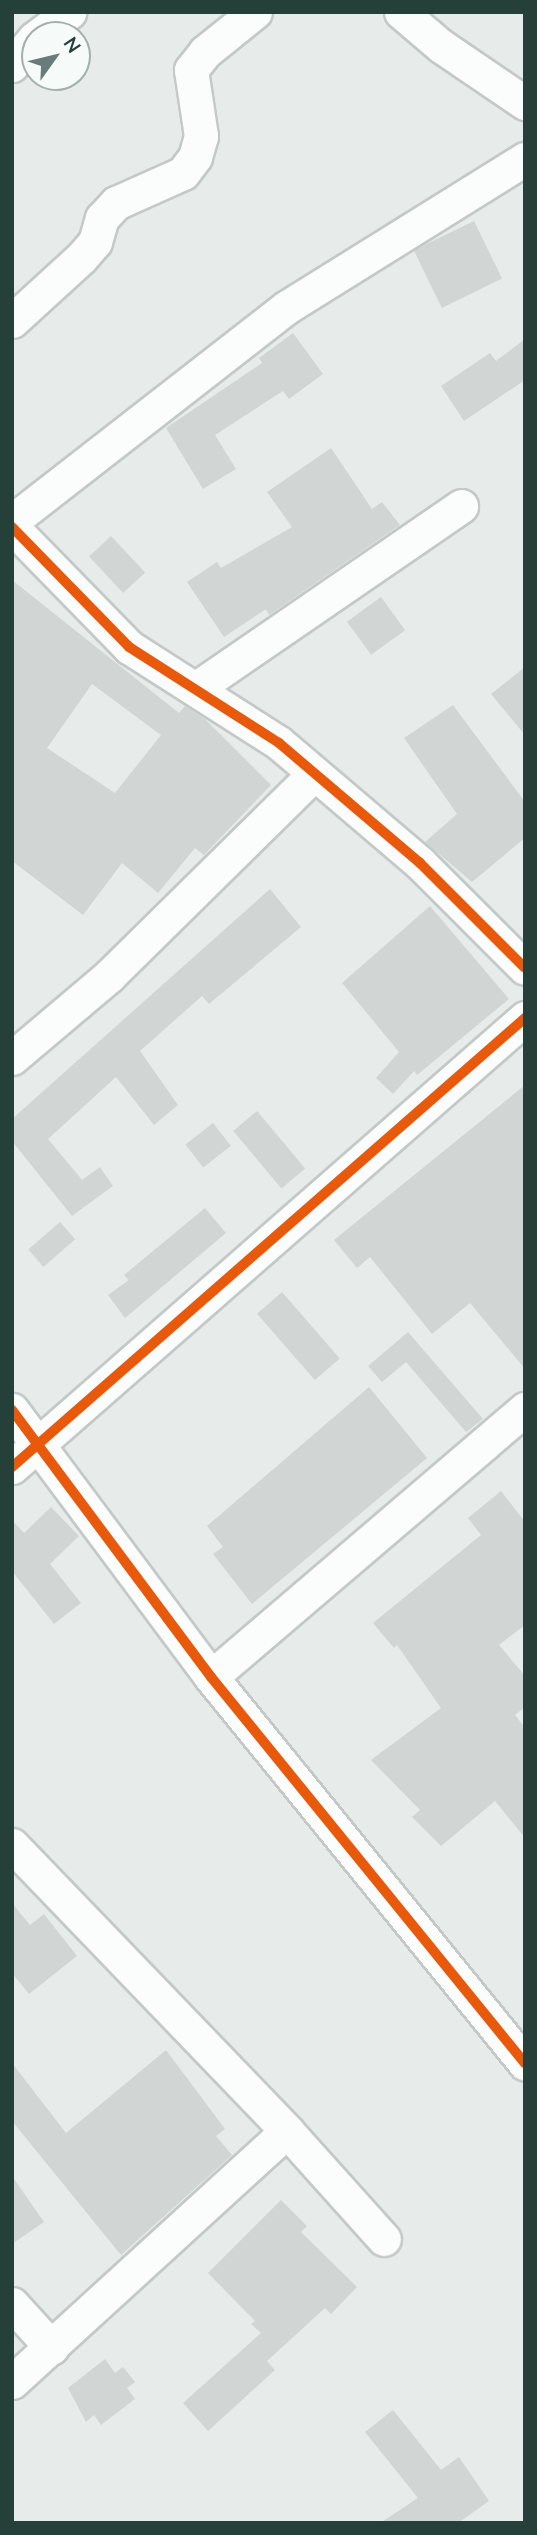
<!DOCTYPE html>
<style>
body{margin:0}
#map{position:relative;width:537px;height:2535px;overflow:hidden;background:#e7ecea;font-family:"Nunito Sans",sans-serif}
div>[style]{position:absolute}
.building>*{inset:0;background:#d1d5d4;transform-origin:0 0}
.roads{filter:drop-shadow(2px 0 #c4c9c7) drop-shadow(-2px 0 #c4c9c7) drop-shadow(0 2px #c4c9c7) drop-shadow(0 -2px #c4c9c7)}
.minor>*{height:33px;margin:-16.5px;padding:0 16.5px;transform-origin:16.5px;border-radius:16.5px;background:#fbfcfc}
.cycleway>*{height:10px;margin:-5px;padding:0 5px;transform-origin:5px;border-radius:5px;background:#e8590c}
span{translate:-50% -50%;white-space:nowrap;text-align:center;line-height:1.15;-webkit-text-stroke:5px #f6faf8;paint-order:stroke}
.frame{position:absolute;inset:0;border:14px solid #253f39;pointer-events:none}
.north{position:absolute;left:21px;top:21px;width:70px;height:70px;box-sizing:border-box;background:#f6faf8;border:2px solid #a2afac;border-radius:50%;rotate:56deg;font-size:19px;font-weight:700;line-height:28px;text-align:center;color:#253f39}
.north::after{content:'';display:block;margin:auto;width:24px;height:32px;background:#697c77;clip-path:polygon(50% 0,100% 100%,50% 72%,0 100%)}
</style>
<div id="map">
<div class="building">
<i style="left:474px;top:221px;width:64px;height:67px;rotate:64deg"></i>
<i style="clip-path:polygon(293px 333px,323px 374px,289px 399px,283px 391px,215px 435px,236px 469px,203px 489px,166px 428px,262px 363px,259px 358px)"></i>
<i style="clip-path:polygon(525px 339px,525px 380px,464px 421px,441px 386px,490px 353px,496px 361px)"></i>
<i style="clip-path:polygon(331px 448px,372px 509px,382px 502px,400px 525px,269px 615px,266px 609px,224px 637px,187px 582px,217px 562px,221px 568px,292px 527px,267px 492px)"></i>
<i style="left:111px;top:536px;width:50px;height:30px;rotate:47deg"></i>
<i style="clip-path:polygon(evenodd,12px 580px,179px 713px,185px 706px,205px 719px,271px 785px,204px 855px,195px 848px,158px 893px,122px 863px,83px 915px,12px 861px,12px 580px,92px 684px,161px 735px,115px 793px,47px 748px,92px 684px)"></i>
<i style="left:381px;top:597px;width:41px;height:42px;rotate:54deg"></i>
<i style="clip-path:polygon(525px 667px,525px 735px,491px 694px)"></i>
<i style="clip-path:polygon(453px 705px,525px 802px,525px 838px,472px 882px,425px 842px,457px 814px,404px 738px)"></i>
<i style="clip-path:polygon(270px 889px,301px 927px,209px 1004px,202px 996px,140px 1051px,178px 1105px,154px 1125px,116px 1077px,48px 1139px,82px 1180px,100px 1167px,113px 1186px,72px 1216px,12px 1141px,12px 1119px)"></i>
<i style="clip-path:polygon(430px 906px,509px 999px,417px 1075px,414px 1071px,393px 1094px,376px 1078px,399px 1052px,342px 983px)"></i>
<i style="clip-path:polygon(525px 1085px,525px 1369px,470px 1303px,432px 1334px,370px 1257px,357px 1268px,334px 1240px)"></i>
<i style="left:257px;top:1111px;width:75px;height:31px;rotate:50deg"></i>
<i style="left:213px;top:1123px;width:29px;height:35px;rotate:52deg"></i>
<i style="clip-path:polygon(205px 1208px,226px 1233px,125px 1318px,108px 1295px,129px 1280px,124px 1275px)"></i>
<i style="left:60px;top:1222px;width:23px;height:42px;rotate:49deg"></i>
<i style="left:282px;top:1292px;width:88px;height:33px;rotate:49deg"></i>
<i style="clip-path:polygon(408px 1332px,483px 1419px,466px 1432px,406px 1362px,382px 1382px,368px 1366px)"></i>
<i style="clip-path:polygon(369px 1387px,427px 1458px,252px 1604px,213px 1554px,223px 1547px,207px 1526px)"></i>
<i style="clip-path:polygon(501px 1491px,525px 1522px,525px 1625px,499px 1645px,525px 1676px,525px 1707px,515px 1715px,525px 1728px,525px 1838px,495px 1801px,441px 1846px,412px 1817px,420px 1810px,371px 1760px,441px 1708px,397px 1645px,394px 1648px,373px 1623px,481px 1535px,468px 1518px)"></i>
<i style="clip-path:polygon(51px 1507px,79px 1536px,50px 1564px,81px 1603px,54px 1624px,12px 1571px,12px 1520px,24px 1533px)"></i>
<i style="clip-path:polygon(12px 1903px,30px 1925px,44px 1914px,77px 1956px,29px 1994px,12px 1973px)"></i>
<i style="clip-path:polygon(166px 2050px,225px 2129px,216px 2136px,232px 2155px,121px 2255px,12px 2121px,12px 2063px,66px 2133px)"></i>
<i style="clip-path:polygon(12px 2176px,44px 2222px,12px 2244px)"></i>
<i style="clip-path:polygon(281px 2200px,307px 2226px,301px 2232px,357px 2287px,331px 2314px,325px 2308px,267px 2361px,275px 2370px,208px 2431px,183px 2403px,261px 2333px,251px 2324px,255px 2321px,208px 2273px)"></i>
<i style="clip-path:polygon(105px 2359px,115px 2373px,123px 2367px,135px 2382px,127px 2388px,135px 2399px,101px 2425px,94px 2415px,86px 2422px,68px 2388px)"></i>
<i style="clip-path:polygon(393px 2410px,441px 2470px,459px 2457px,489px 2501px,458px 2523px,380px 2523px,418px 2498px,365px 2432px)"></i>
</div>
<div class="roads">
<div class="minor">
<i style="left:401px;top:12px;width:52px;rotate:40.4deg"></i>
<i style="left:441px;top:46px;width:102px;rotate:34.2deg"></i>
<i style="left:39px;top:35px;width:38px;rotate:-37deg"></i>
<i style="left:12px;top:65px;width:35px;rotate:-50deg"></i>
<i style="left:12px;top:321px;width:93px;rotate:-42.4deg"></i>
<i style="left:81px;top:258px;width:21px;rotate:-49deg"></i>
<i style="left:95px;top:242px;width:25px;rotate:-74deg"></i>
<i style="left:102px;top:218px;width:21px;rotate:-47deg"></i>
<i style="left:116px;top:203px;width:73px;rotate:-24.1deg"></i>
<i style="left:183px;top:173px;width:20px;rotate:-53deg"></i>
<i style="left:195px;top:157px;width:22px;rotate:-74deg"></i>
<i style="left:201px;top:136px;width:67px;rotate:-98.6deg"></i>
<i style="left:191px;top:70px;width:23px;rotate:-52deg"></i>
<i style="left:205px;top:52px;width:64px;rotate:-38.7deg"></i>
<i style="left:12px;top:521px;width:348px;rotate:-37.9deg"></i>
<i style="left:287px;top:307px;width:280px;rotate:-31.9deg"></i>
<i style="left:12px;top:527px;width:168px;rotate:45.7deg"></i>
<i style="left:129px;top:647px;width:178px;rotate:32.6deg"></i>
<i style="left:279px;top:743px;width:185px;rotate:40.4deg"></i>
<i style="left:420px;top:863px;width:148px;rotate:45deg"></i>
<i style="left:195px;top:689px;width:323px;rotate:-34.5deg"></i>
<i style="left:12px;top:1058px;width:127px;rotate:-40.2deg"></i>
<i style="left:109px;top:976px;width:288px;rotate:-44.6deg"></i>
<i style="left:12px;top:1410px;width:333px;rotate:53.3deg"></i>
<i style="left:211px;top:1677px;width:498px;rotate:50.9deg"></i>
<i style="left:12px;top:1467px;width:682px;rotate:-41.19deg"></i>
<i style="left:211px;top:1677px;width:413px;rotate:-40.5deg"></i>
<i style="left:12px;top:1845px;width:397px;rotate:46.1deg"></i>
<i style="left:287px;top:2131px;width:145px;rotate:48.1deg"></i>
<i style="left:12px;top:2304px;width:59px;rotate:47.7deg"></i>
<i style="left:12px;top:2382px;width:372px;rotate:-42.4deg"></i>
</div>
</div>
<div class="cycleway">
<i style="left:12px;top:527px;width:168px;rotate:45.7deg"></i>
<i style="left:129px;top:647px;width:178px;rotate:32.6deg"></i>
<i style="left:279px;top:743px;width:185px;rotate:40.4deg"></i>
<i style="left:420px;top:863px;width:148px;rotate:45deg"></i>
<i style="left:12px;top:1410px;width:333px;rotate:53.3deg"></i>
<i style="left:211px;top:1677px;width:498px;rotate:50.9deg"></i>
<i style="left:12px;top:1467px;width:682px;rotate:-41.19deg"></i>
</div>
<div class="frame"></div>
<div class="north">N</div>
</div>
